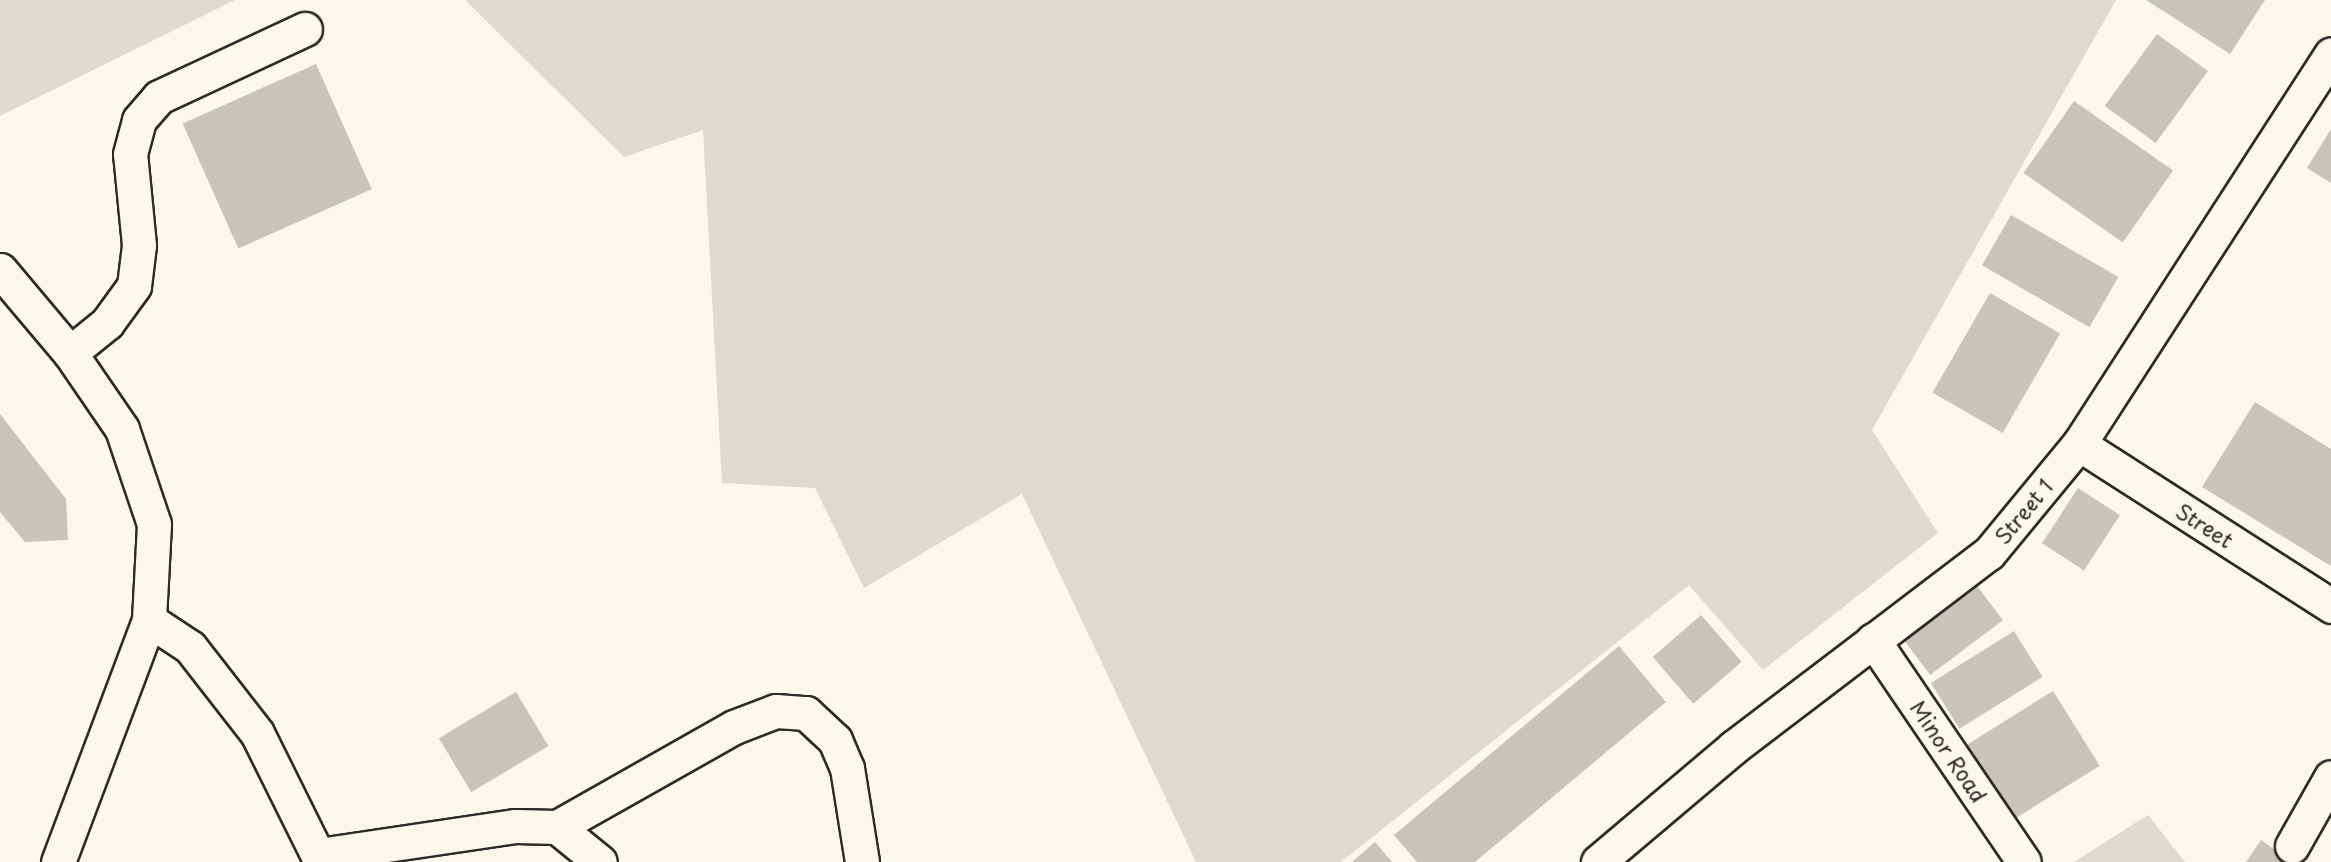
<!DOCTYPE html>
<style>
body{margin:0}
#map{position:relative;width:2331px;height:862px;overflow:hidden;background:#fbf7ec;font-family:"Playpen Sans",sans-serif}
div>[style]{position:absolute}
.green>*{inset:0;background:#dddad0}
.building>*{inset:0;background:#c7c4bc;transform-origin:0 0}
.roads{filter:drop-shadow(2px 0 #2b2b2b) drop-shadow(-2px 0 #2b2b2b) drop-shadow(0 2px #2b2b2b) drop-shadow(0 -2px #2b2b2b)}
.minor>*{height:33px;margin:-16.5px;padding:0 16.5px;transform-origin:16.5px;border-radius:16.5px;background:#fbf7ec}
span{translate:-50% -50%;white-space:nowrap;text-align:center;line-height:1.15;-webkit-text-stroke:4.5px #fbf7ec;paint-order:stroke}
.street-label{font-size:21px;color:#2b2b2b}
</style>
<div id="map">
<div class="green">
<i style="clip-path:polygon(0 0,235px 0,0 116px)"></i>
<i style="clip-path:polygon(465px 0,2116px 0,1872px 430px,1938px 533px,1763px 670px,1689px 585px,1341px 862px,1196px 862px,1022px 494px,864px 588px,815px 488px,722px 483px,703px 130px,624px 157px)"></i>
<i style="clip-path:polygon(2148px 815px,2185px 862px,2074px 862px)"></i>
</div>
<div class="building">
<i style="clip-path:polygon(2146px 0,2265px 0,2230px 54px)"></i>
<i style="left:2157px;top:34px;width:63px;height:89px;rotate:36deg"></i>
<i style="left:316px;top:64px;width:137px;height:146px;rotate:66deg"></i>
<i style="left:2074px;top:101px;width:121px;height:88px;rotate:35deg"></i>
<i style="clip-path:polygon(2331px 129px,2331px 183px,2307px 168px)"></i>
<i style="left:2011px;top:215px;width:124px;height:58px;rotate:30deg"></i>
<i style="left:1990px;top:293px;width:81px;height:115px;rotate:30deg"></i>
<i style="clip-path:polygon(2255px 402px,2331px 449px,2331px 566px,2202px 487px)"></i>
<i style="clip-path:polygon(0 414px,66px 499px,68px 540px,25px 542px,0 512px)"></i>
<i style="left:2078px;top:488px;width:50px;height:66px;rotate:33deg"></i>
<i style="left:1971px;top:578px;width:53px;height:91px;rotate:53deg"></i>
<i style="left:1701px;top:615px;width:62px;height:64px;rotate:49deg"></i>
<i style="left:2014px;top:631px;width:54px;height:98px;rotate:58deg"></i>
<i style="clip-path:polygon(1619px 646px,1666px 702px,1475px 862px,1417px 862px,1394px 835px)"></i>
<i style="left:2053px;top:691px;width:88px;height:113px;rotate:58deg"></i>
<i style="left:516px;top:692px;width:63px;height:90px;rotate:59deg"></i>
<i style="clip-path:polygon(2261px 840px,2292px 862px,2246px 862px)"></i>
<i style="clip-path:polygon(1375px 842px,1392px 862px,1352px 862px)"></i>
</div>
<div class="roads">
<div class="minor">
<i style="left:0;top:270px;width:109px;rotate:49.9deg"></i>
<i style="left:70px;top:353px;width:92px;rotate:55.6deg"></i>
<i style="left:122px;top:429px;width:100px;rotate:71.4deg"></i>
<i style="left:154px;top:524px;width:96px;rotate:93deg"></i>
<i style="left:149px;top:620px;width:259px;rotate:110.6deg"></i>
<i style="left:70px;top:353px;width:48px;rotate:-39deg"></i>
<i style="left:107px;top:323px;width:46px;rotate:-53.9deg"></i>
<i style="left:134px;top:286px;width:41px;rotate:-83deg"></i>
<i style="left:139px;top:245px;width:91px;rotate:-95.6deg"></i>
<i style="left:130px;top:154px;width:35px;rotate:-75deg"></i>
<i style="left:139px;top:120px;width:30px;rotate:-49deg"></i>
<i style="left:159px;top:97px;width:161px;rotate:-25deg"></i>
<i style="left:2079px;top:444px;width:300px;rotate:32.7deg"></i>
<i style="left:149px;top:620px;width:49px;rotate:33.4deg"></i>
<i style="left:190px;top:647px;width:109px;rotate:52.1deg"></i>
<i style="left:257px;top:733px;width:144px;rotate:63.6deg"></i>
<i style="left:1873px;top:640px;width:268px;rotate:55.8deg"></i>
<i style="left:557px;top:827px;width:203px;rotate:-29.5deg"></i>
<i style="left:734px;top:727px;width:45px;rotate:-20.9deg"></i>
<i style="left:776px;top:711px;width:30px;rotate:4deg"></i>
<i style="left:806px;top:713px;width:40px;rotate:43deg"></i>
<i style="left:835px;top:740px;width:30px;rotate:67deg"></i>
<i style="left:847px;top:768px;width:95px;rotate:80.9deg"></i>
<i style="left:2292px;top:846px;width:79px;rotate:-60.5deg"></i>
<i style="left:319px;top:855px;width:199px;rotate:-8.4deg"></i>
<i style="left:516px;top:826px;width:41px;rotate:1.4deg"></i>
<i style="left:557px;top:827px;width:55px;rotate:39.1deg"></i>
<i style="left:1598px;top:862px;width:178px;rotate:-40.2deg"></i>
<i style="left:1734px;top:747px;width:320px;rotate:-37.3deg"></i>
<i style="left:1989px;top:553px;width:141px;rotate:-50.5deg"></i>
<i style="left:2079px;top:444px;width:464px;rotate:-57.1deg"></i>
</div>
</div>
<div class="street-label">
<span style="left:2023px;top:511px;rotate:-50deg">Street 1</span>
<span style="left:2205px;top:525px;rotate:33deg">Street</span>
<span style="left:1949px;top:751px;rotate:56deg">Minor Road</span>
</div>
</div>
